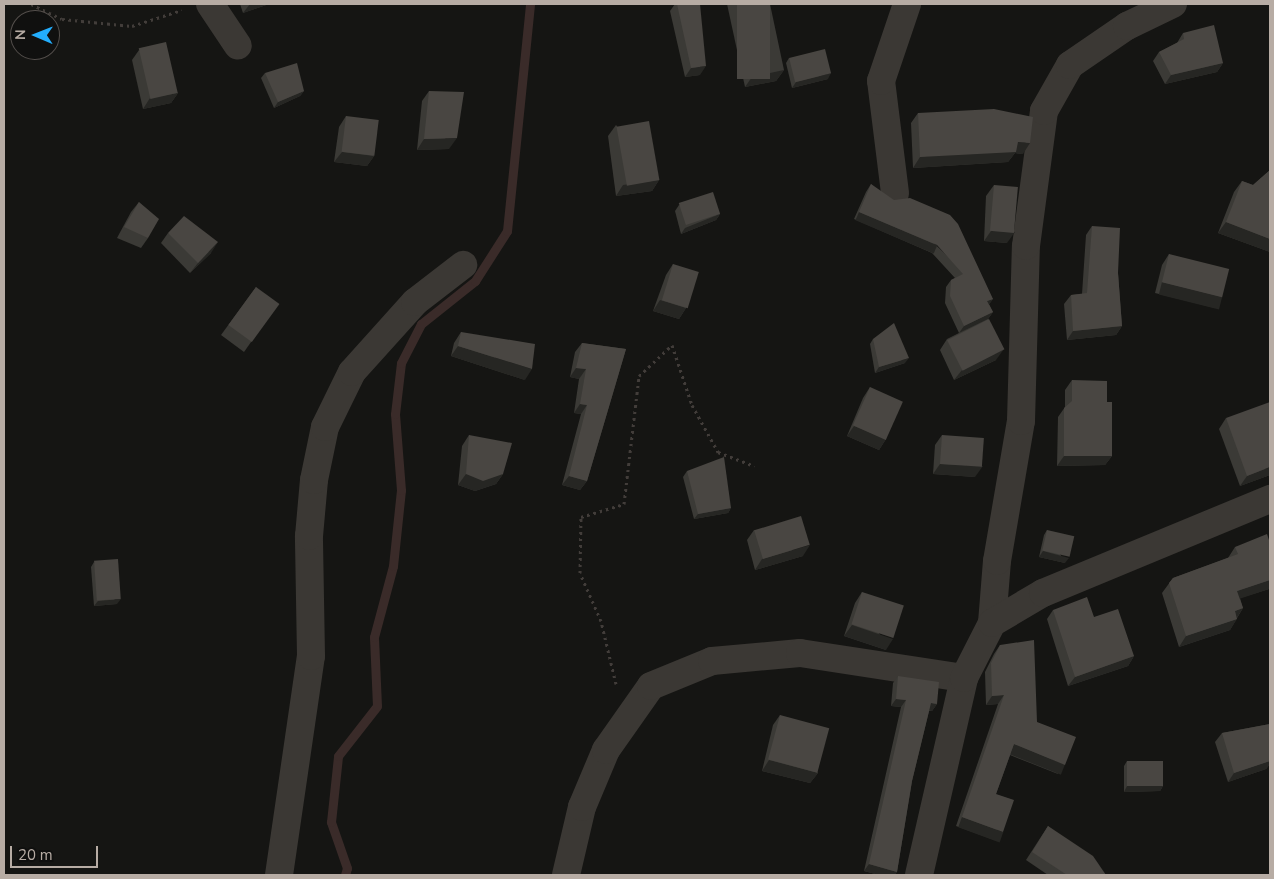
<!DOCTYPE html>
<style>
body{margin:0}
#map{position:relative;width:1274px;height:879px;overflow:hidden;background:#151513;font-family:"Nunito Sans",sans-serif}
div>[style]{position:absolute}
.stream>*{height:9px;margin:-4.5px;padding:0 4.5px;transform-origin:4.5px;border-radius:4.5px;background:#3a2b29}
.path>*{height:3px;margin-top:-1.5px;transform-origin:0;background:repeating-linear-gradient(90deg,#423d3a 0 2.5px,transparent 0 6.5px)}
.minor>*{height:28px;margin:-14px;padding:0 14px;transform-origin:14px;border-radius:14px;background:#3b3834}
.wall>*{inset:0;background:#3b3a36}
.shaded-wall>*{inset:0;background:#262623;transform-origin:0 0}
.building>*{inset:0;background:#494642;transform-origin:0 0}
span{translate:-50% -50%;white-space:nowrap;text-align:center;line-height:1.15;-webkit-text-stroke:4px #10100f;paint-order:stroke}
.frame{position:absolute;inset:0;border:5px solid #b7aca4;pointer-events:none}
.north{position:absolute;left:10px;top:10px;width:50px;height:50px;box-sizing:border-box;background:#10100f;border:1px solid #534e4b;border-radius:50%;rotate:271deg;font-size:14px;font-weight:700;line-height:20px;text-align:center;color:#b7aca4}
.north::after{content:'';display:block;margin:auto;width:18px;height:22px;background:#23aefe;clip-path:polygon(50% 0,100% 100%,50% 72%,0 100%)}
.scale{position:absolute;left:10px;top:846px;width:88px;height:22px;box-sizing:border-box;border:2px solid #b7aca4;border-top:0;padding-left:6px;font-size:15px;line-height:18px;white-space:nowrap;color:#b7aca4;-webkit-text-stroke:4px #10100f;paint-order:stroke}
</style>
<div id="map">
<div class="stream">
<i style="left:345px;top:875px;width:7px;rotate:-74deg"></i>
<i style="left:347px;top:868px;width:49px;rotate:-109.2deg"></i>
<i style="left:331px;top:822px;width:66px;rotate:-83.9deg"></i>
<i style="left:338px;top:756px;width:63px;rotate:-52deg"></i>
<i style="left:377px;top:706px;width:69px;rotate:-92.5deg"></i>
<i style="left:374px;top:637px;width:73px;rotate:-75deg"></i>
<i style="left:393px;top:566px;width:76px;rotate:-84deg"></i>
<i style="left:401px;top:490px;width:76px;rotate:-94.5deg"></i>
<i style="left:395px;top:414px;width:51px;rotate:-83.3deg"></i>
<i style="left:401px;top:363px;width:44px;rotate:-62.9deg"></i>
<i style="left:421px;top:324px;width:69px;rotate:-38.5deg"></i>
<i style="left:475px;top:281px;width:59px;rotate:-57.4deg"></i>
<i style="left:507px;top:231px;width:228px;rotate:-84.2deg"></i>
</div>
<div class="path">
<i style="left:31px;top:4px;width:34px;rotate:26deg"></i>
<i style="left:62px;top:19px;width:70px;rotate:5.7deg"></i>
<i style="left:132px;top:26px;width:52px;rotate:-17.7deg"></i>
<i style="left:616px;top:684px;width:65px;rotate:-103.4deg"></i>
<i style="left:601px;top:621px;width:52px;rotate:-113.6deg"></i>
<i style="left:580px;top:573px;width:56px;rotate:-89deg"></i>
<i style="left:581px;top:517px;width:45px;rotate:-16.8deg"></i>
<i style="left:624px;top:504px;width:129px;rotate:-83.3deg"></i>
<i style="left:639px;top:376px;width:45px;rotate:-43.2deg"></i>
<i style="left:672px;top:345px;width:63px;rotate:71.6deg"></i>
<i style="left:692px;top:405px;width:54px;rotate:61deg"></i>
<i style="left:718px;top:452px;width:39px;rotate:21deg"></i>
</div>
<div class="minor">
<i style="left:210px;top:4px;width:50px;rotate:56.3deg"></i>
<i style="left:895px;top:193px;width:113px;rotate:-97.1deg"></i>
<i style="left:881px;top:81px;width:81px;rotate:-71.3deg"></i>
<i style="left:992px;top:623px;width:62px;rotate:-85.4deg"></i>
<i style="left:997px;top:561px;width:142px;rotate:-80.3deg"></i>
<i style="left:1021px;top:421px;width:175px;rotate:-88.4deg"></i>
<i style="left:1026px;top:246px;width:136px;rotate:-82.4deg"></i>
<i style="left:1044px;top:111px;width:53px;rotate:-60.5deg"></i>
<i style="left:1070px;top:65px;width:69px;rotate:-34.4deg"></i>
<i style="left:1127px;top:26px;width:51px;rotate:-25.6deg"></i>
<i style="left:279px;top:875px;width:221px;rotate:-81.7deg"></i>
<i style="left:311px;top:656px;width:120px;rotate:-91deg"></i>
<i style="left:309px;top:536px;width:56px;rotate:-84.9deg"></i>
<i style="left:314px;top:480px;width:54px;rotate:-78.3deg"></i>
<i style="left:325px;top:427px;width:61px;rotate:-63.9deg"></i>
<i style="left:352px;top:372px;width:94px;rotate:-48deg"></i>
<i style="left:415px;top:302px;width:61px;rotate:-37.6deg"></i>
<i style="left:566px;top:875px;width:70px;rotate:-76.8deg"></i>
<i style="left:582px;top:807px;width:62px;rotate:-67.2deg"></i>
<i style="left:606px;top:750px;width:78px;rotate:-54.9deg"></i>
<i style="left:651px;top:686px;width:66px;rotate:-22.3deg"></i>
<i style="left:712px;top:661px;width:88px;rotate:-5.2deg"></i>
<i style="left:800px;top:653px;width:166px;rotate:8.7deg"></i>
<i style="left:919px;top:875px;width:202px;rotate:-77.1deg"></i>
<i style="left:964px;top:678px;width:62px;rotate:-63deg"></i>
<i style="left:992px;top:623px;width:59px;rotate:-30.5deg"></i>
<i style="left:1043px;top:593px;width:246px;rotate:-22.5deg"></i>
</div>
<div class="wall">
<i style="clip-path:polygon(240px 4px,269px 4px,243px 13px)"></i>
<i style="clip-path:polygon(675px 4px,700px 4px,700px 75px,685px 77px,670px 11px)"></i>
<i style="clip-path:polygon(727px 4px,770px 4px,784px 70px,776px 81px,745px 87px)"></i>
<i style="clip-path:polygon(1183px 33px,1223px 63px,1217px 72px,1165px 84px,1153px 61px,1159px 52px,1177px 43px)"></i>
<i style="clip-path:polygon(139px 50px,178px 93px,171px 103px,143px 109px,132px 60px)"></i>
<i style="clip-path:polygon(789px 58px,828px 79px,792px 88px,786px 63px)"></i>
<i style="clip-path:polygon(265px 73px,304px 91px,300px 96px,274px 108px,261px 78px)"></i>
<i style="clip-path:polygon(429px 91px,449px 149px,417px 150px,422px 101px)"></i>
<i style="clip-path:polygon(918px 113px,1023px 154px,1015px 153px,1008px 162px,913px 168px,911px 123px)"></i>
<i style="clip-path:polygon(346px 116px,374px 156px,367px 166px,334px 162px,339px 127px)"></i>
<i style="clip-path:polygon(616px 125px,659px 180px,652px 191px,616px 196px,608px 136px)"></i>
<i style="clip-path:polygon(1270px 170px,1270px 252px,1218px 233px,1234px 192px,1242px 181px,1253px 185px)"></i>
<i style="clip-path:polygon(871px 184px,993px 299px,989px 304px,993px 312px,988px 319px,996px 360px,954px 380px,940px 350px,947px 339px,959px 333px,945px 303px,946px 287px,951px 280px,955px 278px,932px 253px,854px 219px,866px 192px)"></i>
<i style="clip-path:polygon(994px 185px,1007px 243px,984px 241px,986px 196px)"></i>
<i style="clip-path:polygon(139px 202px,148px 238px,141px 248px,117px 238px,131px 212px)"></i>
<i style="clip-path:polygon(679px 205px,720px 214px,716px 220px,681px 234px,675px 211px)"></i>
<i style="clip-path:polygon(1092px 226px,1118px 273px,1122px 326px,1116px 335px,1067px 340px,1064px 304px,1071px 295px,1082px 294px,1086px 235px)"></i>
<i style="clip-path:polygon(168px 233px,211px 253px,190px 273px,161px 243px)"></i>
<i style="clip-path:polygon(1169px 254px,1222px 297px,1215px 308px,1155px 293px,1162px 265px)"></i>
<i style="clip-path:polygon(673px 264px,686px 308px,679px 319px,653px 311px,666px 275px)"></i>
<i style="clip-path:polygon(256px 287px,271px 314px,244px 352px,221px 335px)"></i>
<i style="clip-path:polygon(461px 332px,525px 380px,451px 356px,454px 343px)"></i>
<i style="clip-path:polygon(873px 339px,905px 363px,875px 373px,870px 344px)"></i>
<i style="clip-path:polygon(582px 343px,626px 349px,587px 481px,580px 490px,562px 485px,581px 414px,574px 413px,579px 379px,570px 377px,575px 352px)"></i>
<i style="clip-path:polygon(1072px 380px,1107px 402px,1112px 456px,1105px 465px,1057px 466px,1058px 417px,1065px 407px,1065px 390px)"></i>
<i style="clip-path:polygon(870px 387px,886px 439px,879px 450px,847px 436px,863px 398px)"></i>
<i style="clip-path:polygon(1226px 418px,1270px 475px,1240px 486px,1219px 429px)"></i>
<i style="clip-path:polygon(469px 435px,503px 474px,496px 484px,475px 491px,458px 485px,462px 446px)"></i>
<i style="clip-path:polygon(942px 435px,975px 477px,933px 474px,935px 445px)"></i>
<i style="clip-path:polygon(687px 471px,731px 508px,728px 513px,694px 519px,683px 477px)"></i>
<i style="clip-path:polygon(754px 530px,803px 556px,755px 570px,747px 540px)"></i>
<i style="clip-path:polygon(1047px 530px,1065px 563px,1039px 557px,1044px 535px)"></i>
<i style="clip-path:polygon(1270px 543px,1270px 587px,1269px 589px,1240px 598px,1243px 608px,1230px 630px,1179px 647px,1162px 593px,1173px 578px,1228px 558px,1235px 547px)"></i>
<i style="clip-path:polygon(94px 562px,117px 604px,94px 606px,91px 567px)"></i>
<i style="clip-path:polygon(862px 592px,886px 650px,844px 636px,855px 603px)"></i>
<i style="clip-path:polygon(1053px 610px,1094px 617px,1134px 656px,1128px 666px,1068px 686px,1047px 619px)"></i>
<i style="clip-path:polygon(1000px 645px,1037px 722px,1058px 774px,1010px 755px,996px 794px,997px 841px,956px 826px,998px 704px,986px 705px,985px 672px,994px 654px)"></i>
<i style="clip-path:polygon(898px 676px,937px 704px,932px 711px,929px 711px,912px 781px,897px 872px,894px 875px,879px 875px,864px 871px,901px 707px,891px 706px,893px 683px)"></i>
<i style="clip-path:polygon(780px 715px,818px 773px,810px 783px,762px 771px,773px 725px)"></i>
<i style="clip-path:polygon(1270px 724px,1270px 764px,1266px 769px,1228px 782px,1215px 742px,1222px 733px)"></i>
<i style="clip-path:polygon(1127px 761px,1163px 786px,1160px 791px,1124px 792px,1124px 766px)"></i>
<i style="clip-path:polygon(1048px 826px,1106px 875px,1048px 875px,1026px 860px)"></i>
</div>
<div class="shaded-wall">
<i style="clip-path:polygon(250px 4px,269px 4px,243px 13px)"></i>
<i style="clip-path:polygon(1223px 63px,1217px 72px,1165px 84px,1171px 75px)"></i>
<i style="clip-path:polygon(706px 66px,700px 75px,685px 77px,691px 68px)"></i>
<i style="clip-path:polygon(784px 70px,776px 81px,745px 87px,752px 77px)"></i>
<i style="clip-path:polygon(831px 73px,828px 79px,792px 88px,796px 82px)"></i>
<i style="clip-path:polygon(304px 91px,300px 96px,274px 108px,278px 102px)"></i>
<i style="clip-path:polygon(178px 93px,171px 103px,143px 109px,150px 98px)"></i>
<i style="clip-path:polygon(457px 138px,449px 149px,417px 150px,424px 139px)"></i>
<i style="clip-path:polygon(1018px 142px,1030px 143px,1023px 154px,1015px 153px,1008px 162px,913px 168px,920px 157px)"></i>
<i style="clip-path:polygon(342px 152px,374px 156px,367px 166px,334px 162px)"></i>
<i style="clip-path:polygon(659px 180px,652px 191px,616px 196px,623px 185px)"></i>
<i style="left:859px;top:212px;width:85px;height:9px;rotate:23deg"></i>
<i style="clip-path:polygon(720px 214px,716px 220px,681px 234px,685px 228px)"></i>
<i style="clip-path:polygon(1226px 222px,1270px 239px,1270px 252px,1218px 233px)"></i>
<i style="clip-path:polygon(991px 231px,1015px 232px,1007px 243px,984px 241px)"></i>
<i style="clip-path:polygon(218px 242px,211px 253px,190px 273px,198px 263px)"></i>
<i style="left:1162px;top:282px;width:62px;height:13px;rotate:14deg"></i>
<i style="clip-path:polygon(993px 299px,988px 306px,987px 301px)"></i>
<i style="clip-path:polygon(660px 300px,686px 308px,679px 319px,653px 311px)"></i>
<i style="clip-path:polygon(993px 312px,988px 319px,959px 333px,964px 326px)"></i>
<i style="clip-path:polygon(1122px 326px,1116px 335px,1067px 340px,1073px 331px)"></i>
<i style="clip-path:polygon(458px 346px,532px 369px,525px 380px,451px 356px)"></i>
<i style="clip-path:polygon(1004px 349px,996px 360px,954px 380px,962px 370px)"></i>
<i style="clip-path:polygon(909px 358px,905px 363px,875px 373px,879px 367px)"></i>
<i style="clip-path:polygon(576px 368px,586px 369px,579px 379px,570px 377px)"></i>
<i style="clip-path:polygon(580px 404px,587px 405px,581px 414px,574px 413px)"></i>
<i style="clip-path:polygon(854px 426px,886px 439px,879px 450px,847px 436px)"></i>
<i style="clip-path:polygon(1064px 456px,1112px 456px,1105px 465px,1057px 466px)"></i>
<i style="clip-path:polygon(940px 464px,983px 466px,975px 477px,933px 474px)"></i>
<i style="clip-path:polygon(1270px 467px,1270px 475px,1240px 486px,1247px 476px)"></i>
<i style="clip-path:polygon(466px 474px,503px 474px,496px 484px,475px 491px,458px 485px)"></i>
<i style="clip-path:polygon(569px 476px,587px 481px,580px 490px,562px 485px)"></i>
<i style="clip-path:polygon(731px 508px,728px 513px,694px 519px,698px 514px)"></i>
<i style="clip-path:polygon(810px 545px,803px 556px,755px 570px,762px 559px)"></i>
<i style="clip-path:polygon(1043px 551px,1069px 558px,1065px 563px,1039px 557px)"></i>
<i style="clip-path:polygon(1270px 580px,1270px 587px,1269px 589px,1230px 602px,1237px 591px)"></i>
<i style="clip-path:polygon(121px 599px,117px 604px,94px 606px,98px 601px)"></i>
<i style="clip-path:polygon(1243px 608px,1236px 619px,1235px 611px)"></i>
<i style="clip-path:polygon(1237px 619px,1230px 630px,1179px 647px,1186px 636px)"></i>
<i style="clip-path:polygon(852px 625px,893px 639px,886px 650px,844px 636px)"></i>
<i style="clip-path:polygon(1134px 656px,1128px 666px,1068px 686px,1075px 677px)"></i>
<i style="clip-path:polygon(1004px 695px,998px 704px,986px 705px,992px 696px)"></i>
<i style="clip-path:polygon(896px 699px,906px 700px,901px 707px,891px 706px)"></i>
<i style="clip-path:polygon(931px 703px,937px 704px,932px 711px,926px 710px)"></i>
<i style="left:1014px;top:744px;width:55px;height:11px;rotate:22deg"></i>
<i style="clip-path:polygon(769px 760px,818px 773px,810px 783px,762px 771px)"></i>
<i style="clip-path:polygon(1270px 761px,1270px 764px,1266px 769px,1228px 782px,1234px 773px)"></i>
<i style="clip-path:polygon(1127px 786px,1163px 786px,1160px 791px,1124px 792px)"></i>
<i style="left:962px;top:817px;width:44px;height:11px;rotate:20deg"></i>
<i style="clip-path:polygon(869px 864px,897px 872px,894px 875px,879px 875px,864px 871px)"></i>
</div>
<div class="building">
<i style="clip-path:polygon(677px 4px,700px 4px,706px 66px,691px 68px)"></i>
<i style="left:737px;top:4px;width:33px;height:75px"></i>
<i style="clip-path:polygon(1214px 25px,1223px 63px,1171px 75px,1159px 52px,1184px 39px,1183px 33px)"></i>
<i style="left:166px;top:42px;width:52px;height:28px;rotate:77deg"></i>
<i style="left:825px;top:49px;width:25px;height:37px;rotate:76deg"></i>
<i style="clip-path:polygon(297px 63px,304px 91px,278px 102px,265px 73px)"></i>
<i style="clip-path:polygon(429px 91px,464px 92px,457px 138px,424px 139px)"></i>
<i style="clip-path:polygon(994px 109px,1033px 117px,1030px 143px,1018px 142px,1016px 152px,920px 157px,918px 113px)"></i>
<i style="left:346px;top:116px;width:33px;height:36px;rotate:7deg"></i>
<i style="left:649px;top:121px;width:60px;height:33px;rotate:80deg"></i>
<i style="clip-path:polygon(1270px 170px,1270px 239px,1226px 222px,1242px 181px,1253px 185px)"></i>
<i style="clip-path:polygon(871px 184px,894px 200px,910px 198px,950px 215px,958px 224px,993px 299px,987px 301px,993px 312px,964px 326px,950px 296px,951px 280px,963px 274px,937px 245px,859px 212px)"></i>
<i style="left:994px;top:185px;width:24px;height:46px;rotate:5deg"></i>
<i style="left:713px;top:192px;width:23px;height:36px;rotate:72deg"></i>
<i style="clip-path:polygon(139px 202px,159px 219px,148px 238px,124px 227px)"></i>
<i style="clip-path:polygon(184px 216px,218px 242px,198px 263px,168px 233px)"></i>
<i style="clip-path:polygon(1092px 226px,1120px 228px,1118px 273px,1122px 326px,1073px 331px,1071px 295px,1087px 293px)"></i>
<i style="left:1169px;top:254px;width:62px;height:29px;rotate:14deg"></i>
<i style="left:673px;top:264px;width:27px;height:38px;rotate:17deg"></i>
<i style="left:256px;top:287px;width:29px;height:47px;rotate:36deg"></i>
<i style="left:989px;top:319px;width:34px;height:47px;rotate:63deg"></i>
<i style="clip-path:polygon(894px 323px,909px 358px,879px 367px,873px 339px)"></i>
<i style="clip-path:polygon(461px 332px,535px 344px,532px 369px,458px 346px)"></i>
<i style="clip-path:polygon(582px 343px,626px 349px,587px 481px,569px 476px,587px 405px,580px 404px,586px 369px,576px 368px)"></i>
<i style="clip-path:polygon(1072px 380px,1107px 381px,1107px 402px,1112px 402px,1112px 456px,1064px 456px,1064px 408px,1072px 401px)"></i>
<i style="left:870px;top:387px;width:36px;height:42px;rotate:24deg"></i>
<i style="clip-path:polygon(1270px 402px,1270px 467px,1247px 476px,1226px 418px)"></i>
<i style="clip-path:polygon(469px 435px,512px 443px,503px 474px,483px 481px,466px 474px)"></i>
<i style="left:942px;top:435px;width:42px;height:29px;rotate:4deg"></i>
<i style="clip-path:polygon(724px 457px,731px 508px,698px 514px,687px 471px)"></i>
<i style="left:801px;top:516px;width:30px;height:49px;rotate:73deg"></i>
<i style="left:1047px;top:530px;width:28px;height:21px;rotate:13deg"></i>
<i style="clip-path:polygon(1267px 534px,1270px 543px,1270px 580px,1237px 591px,1243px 608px,1235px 611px,1237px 619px,1186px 636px,1169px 583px,1173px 578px,1238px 554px,1235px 547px)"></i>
<i style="left:118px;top:559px;width:40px;height:24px;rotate:86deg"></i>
<i style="left:862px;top:592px;width:44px;height:34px;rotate:18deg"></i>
<i style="clip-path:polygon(1087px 597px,1094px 617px,1118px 609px,1134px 656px,1075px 677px,1053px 610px)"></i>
<i style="clip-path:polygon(1034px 640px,1037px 722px,1076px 737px,1065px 765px,1014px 744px,996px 794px,1014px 800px,1003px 832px,962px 817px,1004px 695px,992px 696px,991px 663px,1000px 645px)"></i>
<i style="clip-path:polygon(898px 676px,939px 682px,937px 704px,931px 703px,912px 781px,897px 872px,869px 864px,906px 700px,896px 699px)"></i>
<i style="left:780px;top:715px;width:51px;height:46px;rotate:15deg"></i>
<i style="clip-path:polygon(1270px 724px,1270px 761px,1234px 773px,1222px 733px)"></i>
<i style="left:1127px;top:761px;width:36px;height:25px"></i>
<i style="clip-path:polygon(1048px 826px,1093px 856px,1106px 875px,1067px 875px,1032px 852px)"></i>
</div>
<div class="frame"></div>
<div class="north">N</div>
<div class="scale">20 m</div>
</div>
